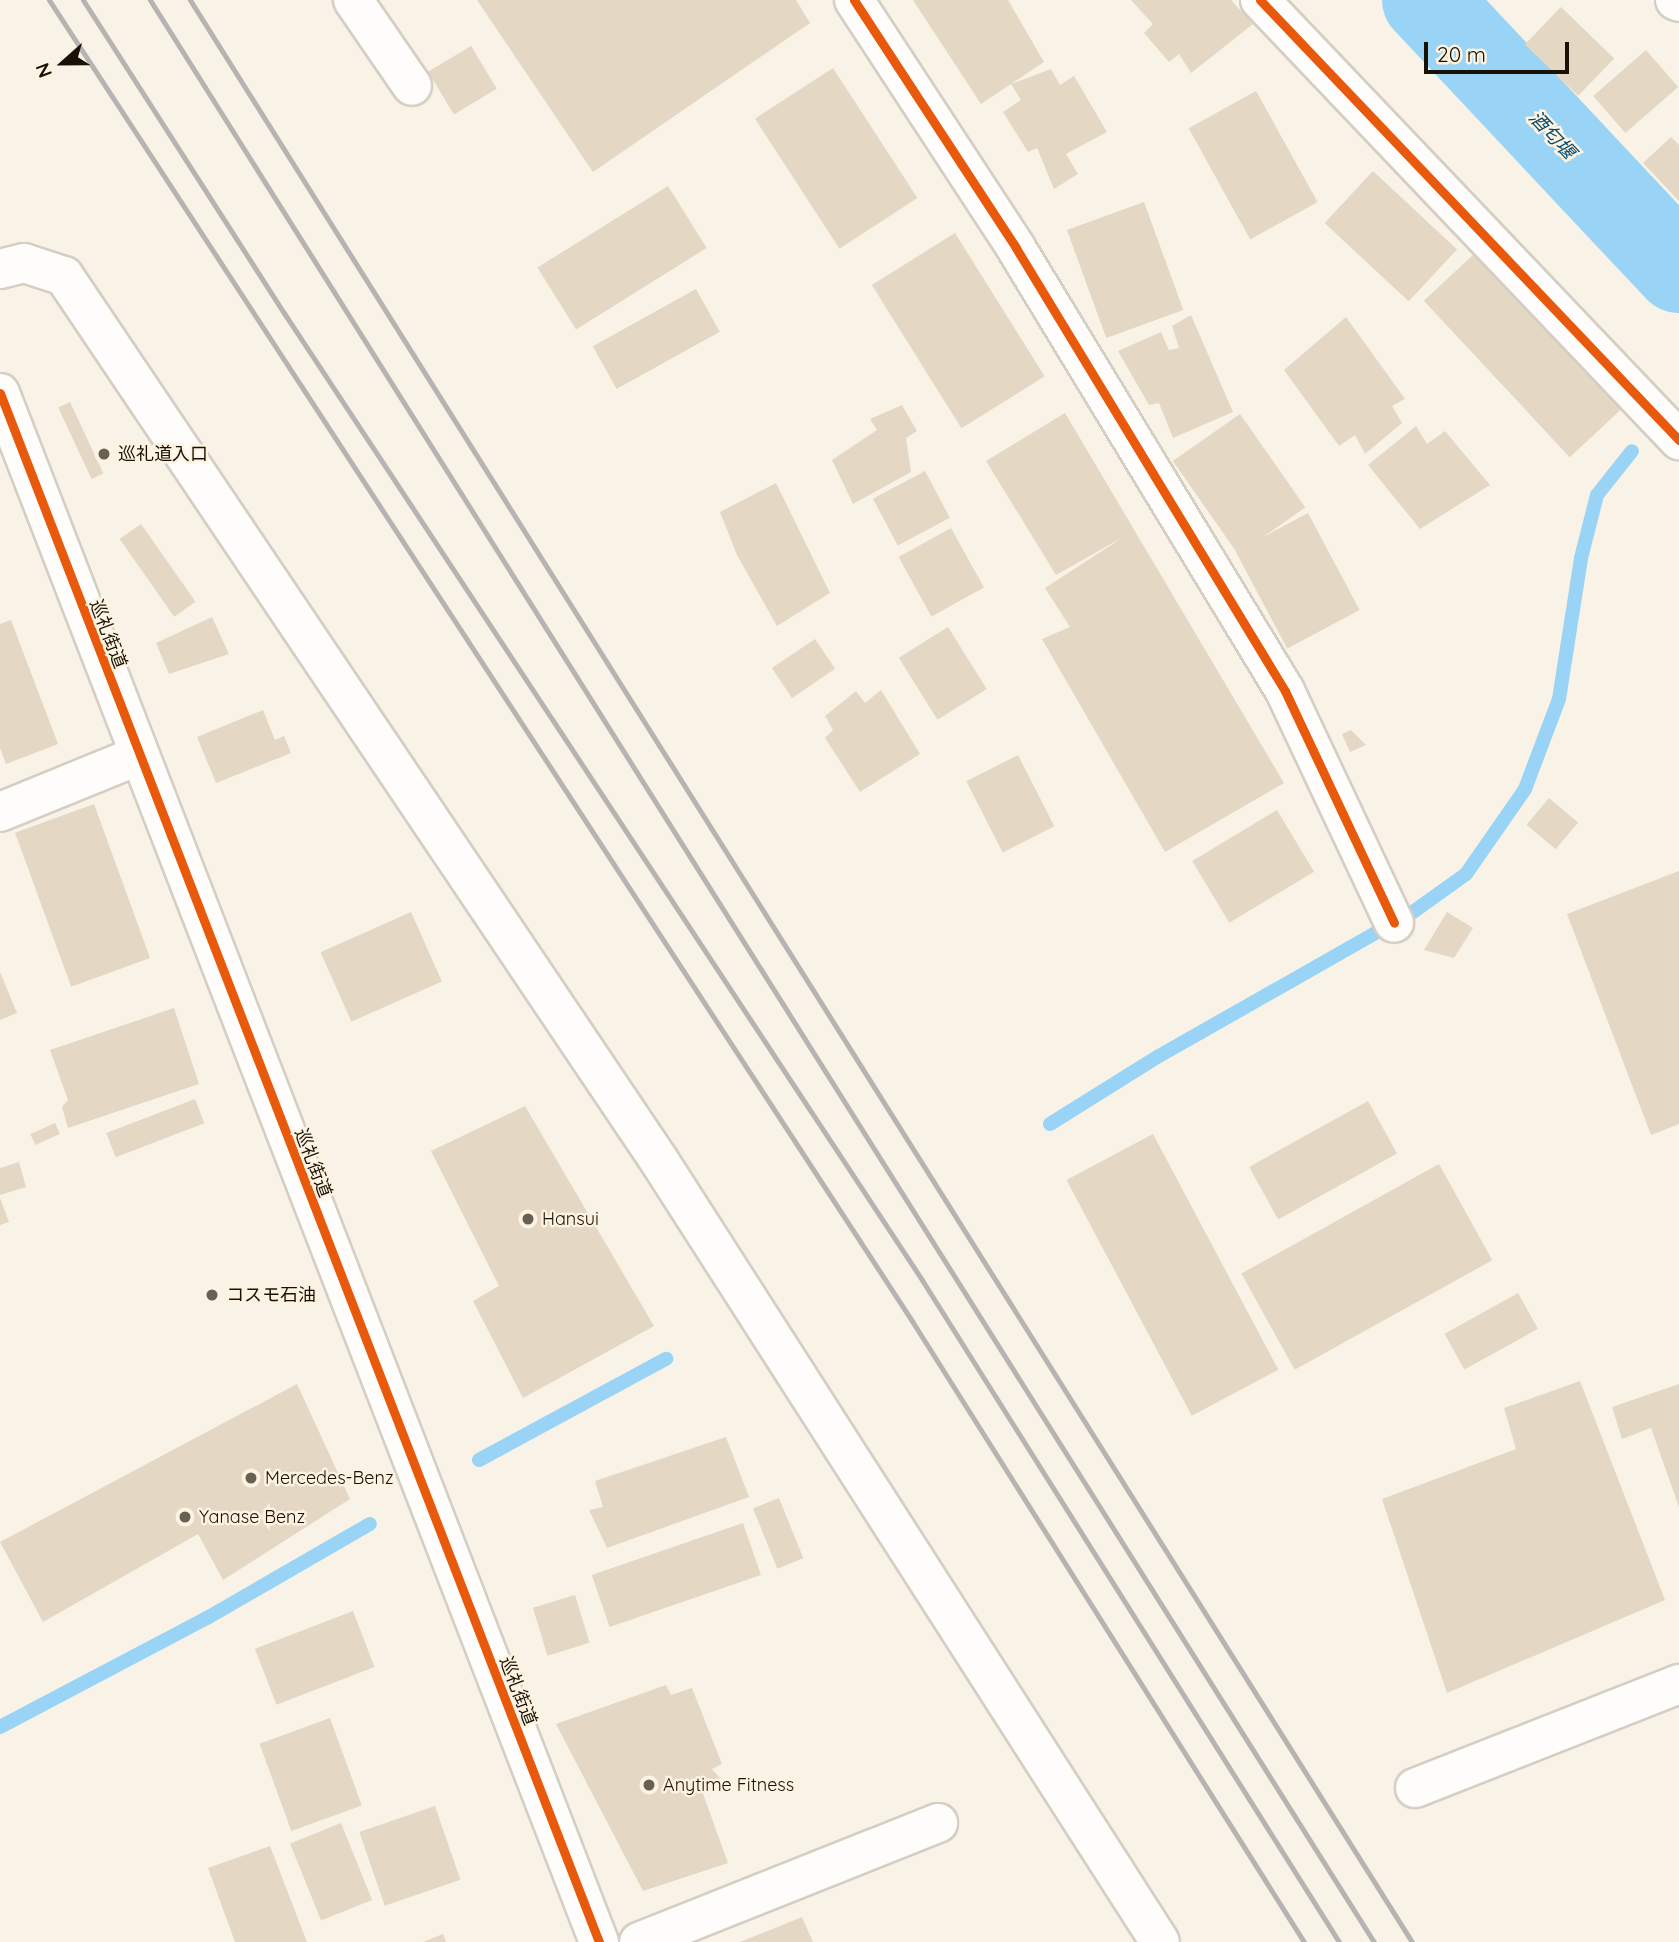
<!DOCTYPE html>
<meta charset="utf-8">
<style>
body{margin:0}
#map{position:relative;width:1679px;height:1942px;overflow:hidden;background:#f8f2e7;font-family:Quicksand,"Noto Sans JP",sans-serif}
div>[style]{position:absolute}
.stream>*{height:14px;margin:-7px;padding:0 7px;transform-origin:7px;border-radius:7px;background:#99d3f6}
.river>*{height:88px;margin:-44px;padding:0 44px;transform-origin:44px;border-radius:44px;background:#99d3f6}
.building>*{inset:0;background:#e4d8c4;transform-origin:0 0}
.roads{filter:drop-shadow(2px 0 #d4cec3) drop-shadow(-2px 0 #d4cec3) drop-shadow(0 2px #d4cec3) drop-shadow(0 -2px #d4cec3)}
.minor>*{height:38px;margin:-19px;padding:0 19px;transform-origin:19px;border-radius:19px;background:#fefdfb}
.rail>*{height:5px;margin:-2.5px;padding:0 2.5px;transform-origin:2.5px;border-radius:2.5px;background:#b6b4b1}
.cycleway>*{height:9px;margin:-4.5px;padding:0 4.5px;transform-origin:4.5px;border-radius:4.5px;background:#e8590c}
.dots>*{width:19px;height:19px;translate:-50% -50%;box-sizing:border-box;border:4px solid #fef3e1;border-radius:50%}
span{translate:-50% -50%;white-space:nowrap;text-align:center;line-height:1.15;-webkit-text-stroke:5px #fef3e1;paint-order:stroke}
.poi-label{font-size:18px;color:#171106}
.left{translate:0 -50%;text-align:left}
.street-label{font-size:18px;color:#171106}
.water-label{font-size:19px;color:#024b6e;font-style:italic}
.north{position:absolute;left:28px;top:28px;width:70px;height:70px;-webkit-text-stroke:5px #fef3e1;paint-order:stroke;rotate:249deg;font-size:19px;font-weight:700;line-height:28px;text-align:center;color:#171106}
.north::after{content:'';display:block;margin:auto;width:24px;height:32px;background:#171106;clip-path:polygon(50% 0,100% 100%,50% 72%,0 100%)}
.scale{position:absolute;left:1424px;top:42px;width:145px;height:32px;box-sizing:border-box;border:4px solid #171106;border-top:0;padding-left:9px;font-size:21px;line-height:24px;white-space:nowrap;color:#171106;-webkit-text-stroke:5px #fef3e1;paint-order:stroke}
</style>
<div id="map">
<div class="stream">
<i style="left:1050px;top:1124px;width:128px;rotate:-32deg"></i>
<i style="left:1159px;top:1056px;width:292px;rotate:-29.6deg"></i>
<i style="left:1413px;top:912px;width:65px;rotate:-35.6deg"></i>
<i style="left:1466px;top:874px;width:103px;rotate:-55.2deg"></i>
<i style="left:1525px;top:789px;width:96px;rotate:-69.3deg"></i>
<i style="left:1559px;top:699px;width:143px;rotate:-81.1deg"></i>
<i style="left:1581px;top:558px;width:65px;rotate:-75.7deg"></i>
<i style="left:1597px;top:495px;width:56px;rotate:-51.5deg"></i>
<i style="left:479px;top:1460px;width:213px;rotate:-28.4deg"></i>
<i style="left:0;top:1727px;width:234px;rotate:-27.8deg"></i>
<i style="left:207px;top:1618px;width:188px;rotate:-30deg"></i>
</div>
<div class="river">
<i style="left:1426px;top:0;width:369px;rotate:46.8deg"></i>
</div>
<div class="building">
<i style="clip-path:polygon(477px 0,796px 0,810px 23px,593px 172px)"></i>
<i style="clip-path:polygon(913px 0,1008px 0,1044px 62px,1011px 84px,1051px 69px,1060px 85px,1074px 76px,1107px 132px,1066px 154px,1078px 174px,1054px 189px,1037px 148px,1028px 152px,1003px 112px,1021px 100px,1011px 84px,981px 104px)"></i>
<i style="clip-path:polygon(1131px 0,1231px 0,1253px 24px,1191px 73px,1179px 54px,1169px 62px,1144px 33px,1153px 24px)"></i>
<i style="left:1561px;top:7px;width:74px;height:52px;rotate:44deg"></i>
<i style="left:471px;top:46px;width:50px;height:50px;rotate:59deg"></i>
<i style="left:1646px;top:50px;width:49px;height:70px;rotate:49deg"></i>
<i style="left:833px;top:68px;width:155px;height:93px;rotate:57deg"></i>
<i style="left:1256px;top:91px;width:127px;height:77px;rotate:61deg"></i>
<i style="clip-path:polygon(1671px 137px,1679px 145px,1679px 201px,1643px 163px)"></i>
<i style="left:1373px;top:171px;width:115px;height:71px;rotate:43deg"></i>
<i style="left:668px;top:186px;width:73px;height:154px;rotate:58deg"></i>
<i style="left:1144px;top:202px;width:115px;height:82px;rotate:70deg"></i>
<i style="left:955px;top:233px;width:169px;height:98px;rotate:58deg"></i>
<i style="left:1475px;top:253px;width:214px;height:70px;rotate:47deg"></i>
<i style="left:696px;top:289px;width:49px;height:118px;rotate:61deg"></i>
<i style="clip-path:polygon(1191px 315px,1233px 412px,1173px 438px,1159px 403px,1149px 405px,1118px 351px,1161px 332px,1169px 350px,1179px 348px,1172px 326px)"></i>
<i style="clip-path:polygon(1346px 317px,1405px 399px,1392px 406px,1402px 423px,1365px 454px,1355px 435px,1339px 446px,1284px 370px)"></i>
<i style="left:70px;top:402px;width:79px;height:13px;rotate:65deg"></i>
<i style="clip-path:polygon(902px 405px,917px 431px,906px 438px,911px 472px,853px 504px,832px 460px,877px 430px,870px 419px)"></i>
<i style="clip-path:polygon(1065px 413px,1284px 783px,1165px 852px,1042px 639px,1070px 627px,1045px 588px,1125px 536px,1056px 575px,986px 461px)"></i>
<i style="left:1240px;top:414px;width:114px;height:82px;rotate:55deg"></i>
<i style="clip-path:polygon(1416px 426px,1427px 444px,1445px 431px,1490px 485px,1420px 529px,1368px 465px)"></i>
<i style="left:925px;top:471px;width:53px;height:59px;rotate:62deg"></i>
<i style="clip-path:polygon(776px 483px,830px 593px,777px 626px,737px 555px,720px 512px)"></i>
<i style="left:1308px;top:513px;width:110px;height:82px;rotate:62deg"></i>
<i style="left:141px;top:524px;width:95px;height:26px;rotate:55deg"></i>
<i style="left:951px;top:528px;width:68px;height:60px;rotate:61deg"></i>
<i style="clip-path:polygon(212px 617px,229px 654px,169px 674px,156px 643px)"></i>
<i style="clip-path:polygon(11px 620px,58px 744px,6px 764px,0 748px,0 624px)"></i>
<i style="left:948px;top:627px;width:73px;height:58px;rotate:58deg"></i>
<i style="left:815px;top:639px;width:36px;height:52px;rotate:56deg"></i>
<i style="clip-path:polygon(881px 690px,920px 754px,860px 792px,825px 738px,833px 730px,825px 716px,856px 691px,865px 703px)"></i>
<i style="clip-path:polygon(263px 710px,275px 740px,284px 736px,291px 753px,216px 783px,197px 737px)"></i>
<i style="clip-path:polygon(1351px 730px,1366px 745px,1350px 752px,1342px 734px)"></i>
<i style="left:1018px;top:755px;width:80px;height:58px;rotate:63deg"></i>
<i style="left:1549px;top:798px;width:38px;height:35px;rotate:40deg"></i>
<i style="left:94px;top:804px;width:164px;height:84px;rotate:70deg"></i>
<i style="left:1277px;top:810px;width:72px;height:99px;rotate:59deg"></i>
<i style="clip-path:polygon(1679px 871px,1679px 1124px,1651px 1135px,1567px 914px)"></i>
<i style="left:411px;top:912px;width:76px;height:99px;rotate:66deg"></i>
<i style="clip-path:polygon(1447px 912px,1473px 928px,1454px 958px,1424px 950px)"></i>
<i style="clip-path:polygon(0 972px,17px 1013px,0 1020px)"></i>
<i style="clip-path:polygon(174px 1008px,199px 1084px,68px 1128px,62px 1107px,68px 1100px,50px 1050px)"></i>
<i style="left:195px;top:1099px;width:26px;height:95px;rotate:69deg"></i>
<i style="left:1368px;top:1101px;width:60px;height:136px;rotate:61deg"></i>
<i style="clip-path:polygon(525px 1106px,654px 1326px,523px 1398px,473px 1301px,499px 1286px,431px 1151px)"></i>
<i style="left:55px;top:1123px;width:12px;height:27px;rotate:66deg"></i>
<i style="left:1153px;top:1134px;width:267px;height:98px;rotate:62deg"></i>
<i style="clip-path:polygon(19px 1162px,26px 1187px,0 1195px,0 1168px)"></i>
<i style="left:1439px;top:1164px;width:110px;height:226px;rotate:61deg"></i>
<i style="clip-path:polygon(0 1198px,9px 1222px,0 1225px)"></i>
<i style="left:1518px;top:1293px;width:41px;height:84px;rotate:61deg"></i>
<i style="clip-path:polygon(1580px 1381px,1665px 1600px,1447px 1693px,1382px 1499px,1516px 1449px,1504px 1408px)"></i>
<i style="clip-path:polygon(297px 1384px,350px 1499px,223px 1580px,198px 1534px,43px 1622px,0 1542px)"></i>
<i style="clip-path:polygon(1679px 1384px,1679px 1507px,1651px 1428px,1622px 1439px,1612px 1407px)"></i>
<i style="clip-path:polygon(726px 1437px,749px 1497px,607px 1548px,589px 1510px,603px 1507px,595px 1481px)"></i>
<i style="left:779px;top:1498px;width:65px;height:28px;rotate:68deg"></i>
<i style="left:743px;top:1523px;width:55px;height:160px;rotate:71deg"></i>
<i style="left:575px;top:1595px;width:50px;height:44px;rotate:73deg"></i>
<i style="left:353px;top:1611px;width:60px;height:105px;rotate:69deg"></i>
<i style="clip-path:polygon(666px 1685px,671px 1695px,692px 1688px,722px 1764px,712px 1769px,720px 1778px,702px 1791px,728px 1863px,643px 1891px,556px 1724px)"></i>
<i style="left:330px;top:1718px;width:93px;height:75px;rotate:70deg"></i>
<i style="left:435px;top:1806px;width:78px;height:80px;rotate:71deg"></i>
<i style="left:341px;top:1823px;width:83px;height:55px;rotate:68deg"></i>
<i style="clip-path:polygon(270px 1846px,307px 1942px,235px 1942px,208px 1868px)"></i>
<i style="clip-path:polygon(802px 1917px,813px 1942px,740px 1942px)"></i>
<i style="clip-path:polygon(443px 1934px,446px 1942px,423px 1942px)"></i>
</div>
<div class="roads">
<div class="minor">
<i style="left:353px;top:0;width:104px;rotate:55.5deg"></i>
<i style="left:854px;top:0;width:296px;rotate:56.8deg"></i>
<i style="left:1016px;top:248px;width:518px;rotate:58.73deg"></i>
<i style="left:1285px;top:691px;width:256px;rotate:64.8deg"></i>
<i style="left:1260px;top:0;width:608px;rotate:46.4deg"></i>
<i style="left:1675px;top:0;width:4px;rotate:27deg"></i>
<i style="left:0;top:269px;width:25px;rotate:-14deg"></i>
<i style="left:24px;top:263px;width:42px;rotate:18deg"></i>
<i style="left:64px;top:276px;width:1068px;rotate:56.07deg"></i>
<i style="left:660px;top:1162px;width:926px;rotate:57.34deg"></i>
<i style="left:0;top:393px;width:1661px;rotate:68.86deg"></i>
<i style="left:0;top:812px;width:148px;rotate:-22.2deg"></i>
<i style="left:1415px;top:1788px;width:284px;rotate:-21.5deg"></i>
<i style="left:639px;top:1942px;width:322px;rotate:-21.7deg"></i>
</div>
</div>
<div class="rail">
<i style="left:49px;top:0;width:1578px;rotate:56.84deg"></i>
<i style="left:912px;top:1321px;width:734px;rotate:57.74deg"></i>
<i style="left:83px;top:0;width:372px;rotate:57.3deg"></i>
<i style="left:284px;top:313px;width:1159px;rotate:56.58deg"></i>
<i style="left:922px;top:1280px;width:782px;rotate:57.79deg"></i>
<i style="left:150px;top:0;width:2296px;rotate:57.78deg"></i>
<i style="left:190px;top:0;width:2294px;rotate:57.82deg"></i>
</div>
<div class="cycleway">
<i style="left:854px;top:0;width:296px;rotate:56.8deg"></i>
<i style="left:1016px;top:248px;width:518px;rotate:58.73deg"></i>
<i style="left:1285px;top:691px;width:256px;rotate:64.8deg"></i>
<i style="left:1260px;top:0;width:608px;rotate:46.4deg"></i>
<i style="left:0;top:393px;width:1661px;rotate:68.86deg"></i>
</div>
<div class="dots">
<i style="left:104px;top:454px;background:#666055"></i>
<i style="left:528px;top:1219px;background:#666055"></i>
<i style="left:212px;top:1295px;background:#666055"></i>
<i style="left:251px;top:1478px;background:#666055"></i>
<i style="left:185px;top:1517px;background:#666055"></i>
<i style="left:649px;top:1785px;background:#666055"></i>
</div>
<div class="poi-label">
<span class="left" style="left:118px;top:454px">巡礼道入口</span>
<span class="left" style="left:542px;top:1219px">Hansui</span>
<span class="left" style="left:226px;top:1295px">コスモ石油</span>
<span class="left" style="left:265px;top:1478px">Mercedes-Benz</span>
<span class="left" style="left:199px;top:1517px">Yanase Benz</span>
<span class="left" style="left:663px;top:1785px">Anytime Fitness</span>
</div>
<div class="street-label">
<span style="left:108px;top:634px;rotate:69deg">巡礼街道</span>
<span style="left:313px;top:1163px;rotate:69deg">巡礼街道</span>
<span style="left:518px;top:1691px;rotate:69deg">巡礼街道</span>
</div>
<div class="water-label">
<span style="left:1552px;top:135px;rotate:47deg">酒匂堰</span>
</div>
<div class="north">N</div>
<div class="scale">20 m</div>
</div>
